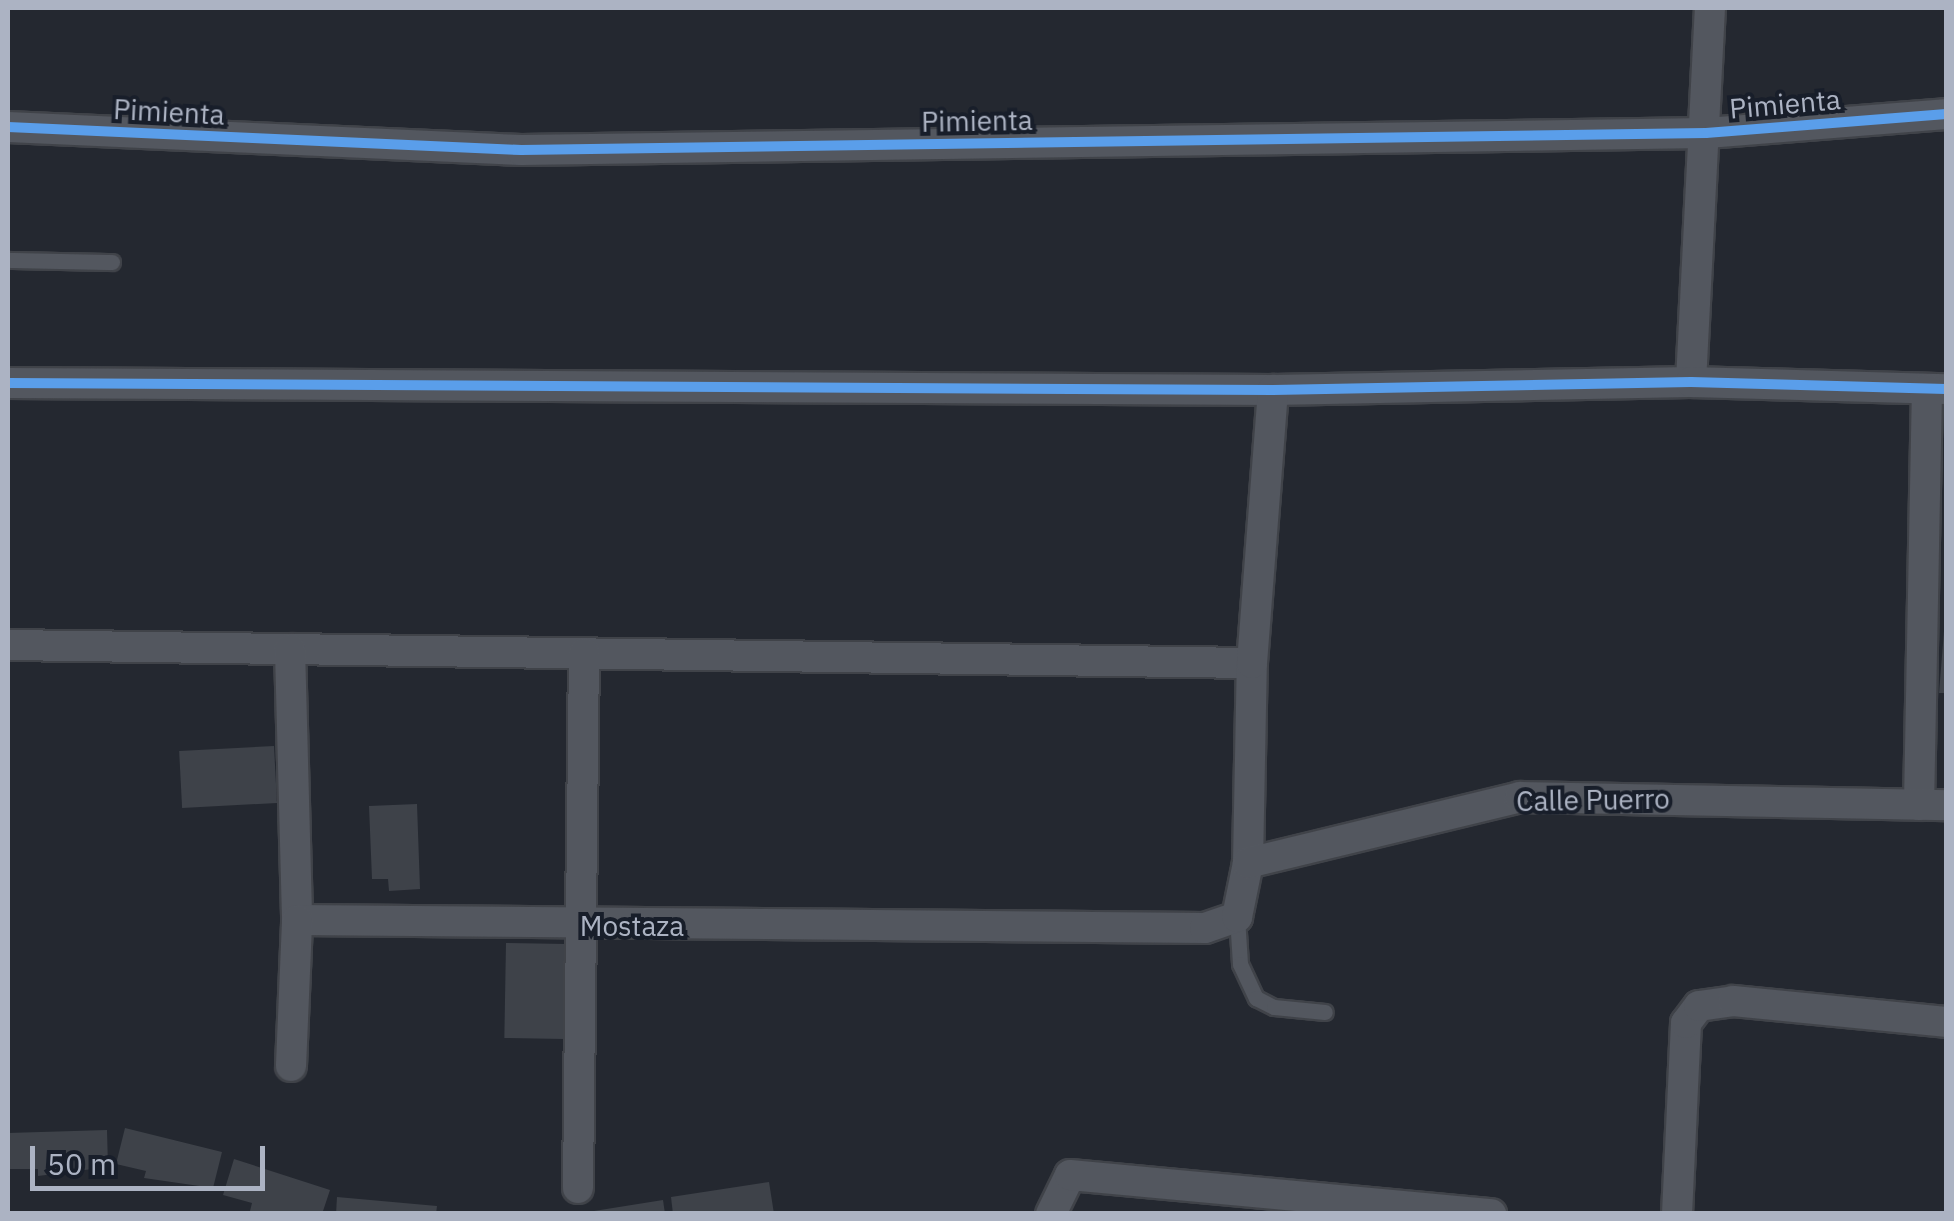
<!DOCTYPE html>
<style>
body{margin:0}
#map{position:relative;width:1954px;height:1221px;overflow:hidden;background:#242830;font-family:"IBM Plex Sans",sans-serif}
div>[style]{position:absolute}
.building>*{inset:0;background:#3e4249;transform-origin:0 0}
.roads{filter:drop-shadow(2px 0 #404349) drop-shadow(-2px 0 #404349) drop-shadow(0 2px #404349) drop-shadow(0 -2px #404349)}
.lane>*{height:15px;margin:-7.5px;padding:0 7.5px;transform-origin:7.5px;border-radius:7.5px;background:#53575f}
.street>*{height:30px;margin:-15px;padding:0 15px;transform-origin:15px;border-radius:15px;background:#53575f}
.cycleway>*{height:10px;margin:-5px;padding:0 5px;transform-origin:5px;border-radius:5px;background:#5a9eea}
span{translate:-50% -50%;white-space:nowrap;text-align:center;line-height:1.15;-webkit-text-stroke:8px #181e2a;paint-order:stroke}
.street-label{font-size:28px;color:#acb3c3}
.frame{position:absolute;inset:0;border:10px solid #acb3c3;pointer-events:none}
.scale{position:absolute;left:30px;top:1146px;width:235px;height:45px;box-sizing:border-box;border:5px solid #acb3c3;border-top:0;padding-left:12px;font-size:30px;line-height:35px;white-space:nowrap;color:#acb3c3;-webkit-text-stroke:8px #181e2a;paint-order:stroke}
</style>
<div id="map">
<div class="building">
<i style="clip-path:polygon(1944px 631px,1946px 631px,1946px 693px,1939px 693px)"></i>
<i style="left:274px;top:746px;width:57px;height:95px;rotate:87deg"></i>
<i style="clip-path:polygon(417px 804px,420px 889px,389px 891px,388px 879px,372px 879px,369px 806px)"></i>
<i style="left:506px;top:943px;width:60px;height:95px;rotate:1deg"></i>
<i style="clip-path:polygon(125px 1128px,222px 1152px,213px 1188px,144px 1178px,146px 1171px,116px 1164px)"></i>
<i style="clip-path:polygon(107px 1130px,108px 1167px,38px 1176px,38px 1169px,8px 1169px,8px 1133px)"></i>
<i style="clip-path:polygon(234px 1159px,330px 1190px,322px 1214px,259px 1214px,250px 1211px,252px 1203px,223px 1195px)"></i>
<i style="clip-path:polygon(769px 1182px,774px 1214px,673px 1214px,671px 1197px)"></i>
<i style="clip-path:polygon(337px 1197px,437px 1206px,436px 1214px,336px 1214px)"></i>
<i style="clip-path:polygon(663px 1200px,665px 1214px,594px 1214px,594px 1211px)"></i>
</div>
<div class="roads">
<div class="lane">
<i style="left:8px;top:260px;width:104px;rotate:1.1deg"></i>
<i style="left:1237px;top:917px;width:47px;rotate:86.3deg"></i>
<i style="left:1240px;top:964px;width:38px;rotate:65deg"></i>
<i style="left:1256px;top:998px;width:20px;rotate:27deg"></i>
<i style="left:1274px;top:1007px;width:51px;rotate:5.6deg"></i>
</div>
<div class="street">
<i style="left:8px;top:127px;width:514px;rotate:2.57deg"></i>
<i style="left:521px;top:150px;width:1185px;rotate:-0.82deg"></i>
<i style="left:1706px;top:133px;width:241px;rotate:-4.5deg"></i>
<i style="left:1691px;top:382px;width:374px;rotate:-87.1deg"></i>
<i style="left:8px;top:383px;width:1265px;rotate:0.32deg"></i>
<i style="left:1273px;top:390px;width:418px;rotate:-1.1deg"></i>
<i style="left:1691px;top:382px;width:255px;rotate:1.6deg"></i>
<i style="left:8px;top:645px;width:1244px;rotate:0.83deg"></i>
<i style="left:290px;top:649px;width:271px;rotate:88.5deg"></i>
<i style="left:297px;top:920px;width:908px;rotate:0.5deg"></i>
<i style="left:1205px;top:928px;width:34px;rotate:-19deg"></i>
<i style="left:1237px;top:917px;width:55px;rotate:-78.5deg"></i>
<i style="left:1248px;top:863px;width:200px;rotate:-88.9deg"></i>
<i style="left:1252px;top:663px;width:274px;rotate:-85.6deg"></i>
<i style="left:1919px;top:805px;width:416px;rotate:-88.9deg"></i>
<i style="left:1248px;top:863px;width:280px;rotate:-13.6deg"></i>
<i style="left:1520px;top:797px;width:426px;rotate:1.1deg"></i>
<i style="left:291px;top:1066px;width:146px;rotate:-87.6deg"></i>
<i style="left:578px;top:1188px;width:535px;rotate:-89.36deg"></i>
<i style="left:1051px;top:1214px;width:43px;rotate:-64deg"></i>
<i style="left:1070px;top:1175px;width:423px;rotate:5.3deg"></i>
<i style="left:1677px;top:1214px;width:191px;rotate:-87.3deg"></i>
<i style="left:1686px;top:1023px;width:21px;rotate:-53deg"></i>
<i style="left:1699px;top:1006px;width:34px;rotate:-8deg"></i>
<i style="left:1733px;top:1001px;width:214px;rotate:5.6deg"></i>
</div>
</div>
<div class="cycleway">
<i style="left:8px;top:127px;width:514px;rotate:2.57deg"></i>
<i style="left:521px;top:150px;width:1185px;rotate:-0.82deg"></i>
<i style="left:1706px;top:133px;width:241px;rotate:-4.5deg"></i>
<i style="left:8px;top:383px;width:1265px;rotate:0.32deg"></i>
<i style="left:1273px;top:390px;width:418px;rotate:-1.1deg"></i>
<i style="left:1691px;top:382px;width:255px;rotate:1.6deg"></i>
</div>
<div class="street-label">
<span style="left:1785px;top:104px;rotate:-5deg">Pimienta</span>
<span style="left:169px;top:112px;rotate:3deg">Pimienta</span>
<span style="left:977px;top:121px;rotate:-1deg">Pimienta</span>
<span style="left:1593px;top:800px;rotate:-1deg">Calle Puerro</span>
<span style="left:632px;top:926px">Mostaza</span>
</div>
<div class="frame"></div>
<div class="scale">50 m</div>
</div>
